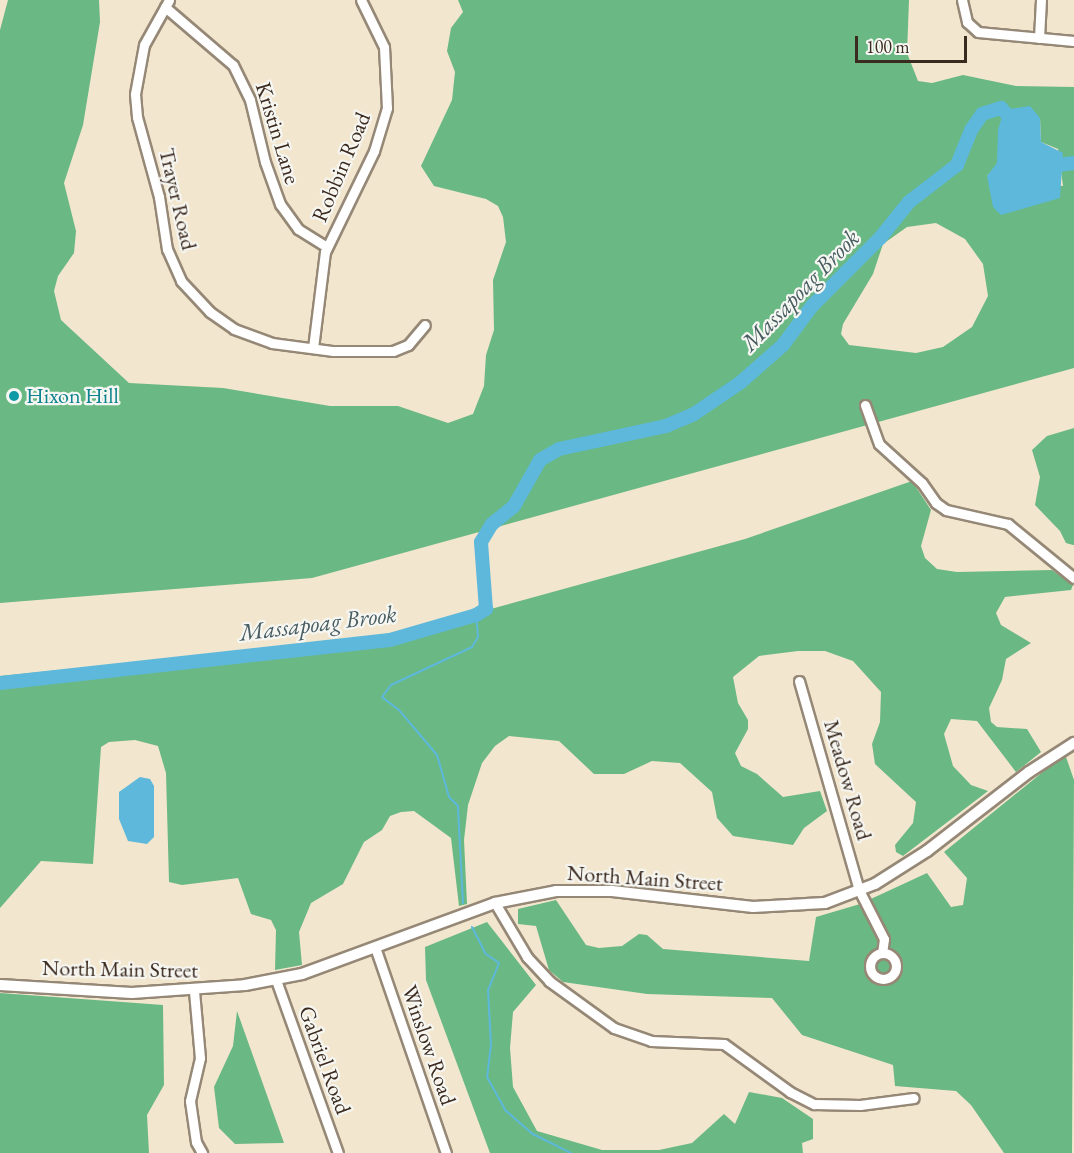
<!DOCTYPE html>
<style>
body{margin:0}
#map{position:relative;width:1074px;height:1153px;overflow:hidden;background:#f2e6ce;font-family:"EB Garamond",serif}
div>[style]{position:absolute}
.forest>*{inset:0;background:#6ab883}
.water>*{inset:0;background:#5db8db}
.stream>*{height:2px;margin:-1px;padding:0 1px;transform-origin:1px;border-radius:1px;background:#5db8db}
.river>*{height:14px;margin:-7px;padding:0 7px;transform-origin:7px;border-radius:7px;background:#5db8db}
.roads{filter:drop-shadow(2px 0 #968876) drop-shadow(-2px 0 #968876) drop-shadow(0 2px #968876) drop-shadow(0 -2px #968876)}
.minor>*{height:9px;margin:-4.5px;padding:0 4.5px;transform-origin:4.5px;border-radius:4.5px;background:#fff}
.minor>.ring{margin:-4.5px;padding:0;box-sizing:content-box;background:none;border:9px solid #fff;border-radius:50%}
.major>*{height:10px;margin:-5px;padding:0 5px;transform-origin:5px;border-radius:5px;background:#fff}
.dots>*{width:16px;height:16px;translate:-50% -50%;box-sizing:border-box;border:3px solid #f6f6f2;border-radius:50%}
span{translate:-50% -50%;white-space:nowrap;text-align:center;line-height:1.15;-webkit-text-stroke:4.5px #f6f6f2;paint-order:stroke}
.street-label{font-size:22px;color:#3b2a1e}
.culture-label{font-size:22px;color:#0d838f}
.left{translate:0 -50%;text-align:left}
.water-label{font-size:24px;color:#475c60;font-style:italic}
.scale{position:absolute;left:855px;top:36px;width:112px;height:27px;box-sizing:border-box;border:3px solid #3b2a1e;border-top:0;padding-left:8px;font-size:18px;line-height:21px;white-space:nowrap;color:#3b2a1e;-webkit-text-stroke:4px #f6f6f2;paint-order:stroke}
</style>
<div id="map">
<div class="forest">
<i style="clip-path:polygon(evenodd,8px 0,99px 0,100px 22px,83px 125px,64px 183px,76px 231px,74px 253px,58px 276px,54px 291px,61px 320px,129px 383px,223px 388px,330px 406px,398px 406px,448px 423px,473px 414px,484px 386px,486px 355px,494px 330px,493px 280px,506px 242px,503px 217px,498px 206px,486px 199px,434px 186px,421px 166px,452px 100px,455px 72px,447px 51px,451px 28px,463px 12px,458px 0,909px 0,907px 53px,918px 81px,932px 83px,963px 75px,1016px 86px,1074px 87px,1074px 368px,312px 578px,0 603px,0 30px,8px 0,1040px 118px,1041px 142px,1058px 149px,1063px 186px,987px 176px,1040px 118px,8px 0,936px 223px,965px 239px,983px 264px,988px 296px,972px 327px,943px 347px,916px 353px,849px 345px,841px 334px,843px 324px,873px 274px,883px 244px,907px 227px,936px 223px)"></i>
<i style="clip-path:polygon(1074px 428px,1074px 545px,1073px 545px,1066px 543px,1060px 531px,1035px 505px,1040px 477px,1032px 450px,1047px 436px)"></i>
<i style="clip-path:polygon(912px 481px,931px 510px,921px 546px,925px 558px,937px 569px,957px 572px,1052px 570px,1073px 585px,1071px 590px,1005px 597px,996px 613px,1001px 625px,1031px 643px,1006px 659px,1002px 680px,989px 708px,991px 722px,997px 727px,1027px 729px,1041px 752px,1016px 772px,977px 721px,951px 719px,944px 734px,953px 766px,971px 785px,988px 791px,903px 856px,896px 852px,895px 845px,913px 823px,916px 802px,875px 764px,872px 744px,880px 722px,881px 692px,853px 661px,825px 651px,798px 651px,759px 656px,733px 677px,738px 703px,748px 720px,748px 729px,735px 753px,741px 766px,757px 774px,783px 797px,820px 791px,827px 811px,804px 828px,793px 845px,733px 836px,717px 818px,712px 792px,680px 763px,652px 761px,624px 774px,594px 774px,559px 741px,509px 736px,495px 746px,482px 763px,468px 805px,464px 840px,467px 904px,459px 906px,451px 838px,414px 811px,401px 812px,390px 816px,382px 830px,364px 842px,343px 884px,311px 903px,299px 932px,302px 965px,275px 970px,276px 930px,271px 920px,251px 914px,238px 878px,182px 885px,169px 882px,166px 773px,158px 746px,135px 740px,109px 742px,101px 747px,93px 864px,41px 861px,0 908px,0 676px,389px 637px,745px 539px)"></i>
<i style="clip-path:polygon(1065px 754px,1074px 780px,1072px 1153px,1004px 1153px,971px 1105px,956px 1091px,895px 1086px,893px 1065px,802px 1035px,772px 998px,647px 994px,563px 982px,549px 970px,536px 926px,518px 924px,518px 909px,556px 900px,586px 945px,599px 948px,622px 946px,639px 934px,647px 935px,663px 949px,809px 961px,816px 917px,860px 904px,927px 873px,951px 907px,963px 905px,967px 878px,944px 852px)"></i>
<i style="clip-path:polygon(487px 922px,536px 985px,513px 1012px,510px 1048px,513px 1087px,537px 1131px,602px 1150px,659px 1150px,692px 1143px,724px 1114px,735px 1124px,749px 1092px,782px 1098px,813px 1119px,813px 1139px,802px 1143px,803px 1153px,490px 1153px,426px 980px,425px 947px)"></i>
<i style="clip-path:polygon(0 993px,163px 1005px,164px 1085px,147px 1115px,149px 1153px,0 1153px)"></i>
<i style="clip-path:polygon(237px 1011px,284px 1143px,235px 1144px,219px 1128px,214px 1087px,233px 1046px)"></i>
</div>
<div class="water">
<i style="clip-path:polygon(1030px 106px,1040px 118px,1041px 142px,1063px 153px,1060px 198px,1001px 215px,993px 207px,987px 176px,997px 163px,998px 130px,1004px 110px)"></i>
<i style="clip-path:polygon(140px 777px,150px 779px,154px 786px,154px 837px,147px 844px,128px 841px,119px 819px,119px 792px)"></i>
</div>
<div class="stream">
<i style="left:463px;top:903px;width:97px;rotate:-93deg"></i>
<i style="left:458px;top:806px;width:13px;rotate:-135deg"></i>
<i style="left:449px;top:797px;width:44px;rotate:-105.9deg"></i>
<i style="left:437px;top:755px;width:59px;rotate:-130.2deg"></i>
<i style="left:399px;top:710px;width:21px;rotate:-143deg"></i>
<i style="left:382px;top:697px;width:15px;rotate:-53deg"></i>
<i style="left:391px;top:685px;width:89px;rotate:-25.1deg"></i>
<i style="left:472px;top:647px;width:12px;rotate:-59deg"></i>
<i style="left:478px;top:637px;width:22px;rotate:-95deg"></i>
<i style="left:472px;top:927px;width:30px;rotate:63deg"></i>
<i style="left:486px;top:954px;width:16px;rotate:35deg"></i>
<i style="left:499px;top:963px;width:29px;rotate:112deg"></i>
<i style="left:488px;top:990px;width:55px;rotate:86.9deg"></i>
<i style="left:491px;top:1045px;width:32px;rotate:97deg"></i>
<i style="left:487px;top:1077px;width:38px;rotate:61deg"></i>
<i style="left:505px;top:1110px;width:37px;rotate:41deg"></i>
<i style="left:533px;top:1134px;width:42px;rotate:26.6deg"></i>
</div>
<div class="river">
<i style="left:1046px;top:160px;width:8px;rotate:45deg"></i>
<i style="left:1052px;top:166px;width:22px;rotate:-8deg"></i>
<i style="left:0;top:683px;width:392px;rotate:-6.3deg"></i>
<i style="left:390px;top:640px;width:90px;rotate:-16.2deg"></i>
<i style="left:476px;top:615px;width:12px;rotate:-31deg"></i>
<i style="left:486px;top:609px;width:67px;rotate:-94.3deg"></i>
<i style="left:481px;top:542px;width:21px;rotate:-59deg"></i>
<i style="left:492px;top:524px;width:28px;rotate:-39deg"></i>
<i style="left:514px;top:506px;width:53px;rotate:-60.5deg"></i>
<i style="left:540px;top:460px;width:22px;rotate:-30deg"></i>
<i style="left:559px;top:449px;width:109px;rotate:-12.1deg"></i>
<i style="left:666px;top:426px;width:30px;rotate:-23deg"></i>
<i style="left:694px;top:414px;width:57px;rotate:-34.2deg"></i>
<i style="left:741px;top:382px;width:56px;rotate:-41.4deg"></i>
<i style="left:783px;top:345px;width:49px;rotate:-53.4deg"></i>
<i style="left:812px;top:306px;width:96px;rotate:-45deg"></i>
<i style="left:880px;top:238px;width:46px;rotate:-51.1deg"></i>
<i style="left:909px;top:202px;width:61px;rotate:-37.6deg"></i>
<i style="left:957px;top:165px;width:38px;rotate:-68deg"></i>
<i style="left:971px;top:130px;width:19px;rotate:-55deg"></i>
<i style="left:982px;top:114px;width:20px;rotate:-18deg"></i>
<i style="left:1001px;top:108px;width:22px;rotate:47deg"></i>
</div>
<div class="roads">
<div class="minor">
<i style="left:169px;top:0;width:51px;rotate:119.1deg"></i>
<i style="left:144px;top:45px;width:50px;rotate:100.4deg"></i>
<i style="left:135px;top:94px;width:23px;rotate:85deg"></i>
<i style="left:137px;top:117px;width:83px;rotate:74.6deg"></i>
<i style="left:159px;top:197px;width:53px;rotate:81.3deg"></i>
<i style="left:167px;top:249px;width:35px;rotate:66deg"></i>
<i style="left:181px;top:281px;width:42px;rotate:46.9deg"></i>
<i style="left:210px;top:312px;width:29px;rotate:35deg"></i>
<i style="left:234px;top:329px;width:40px;rotate:20.2deg"></i>
<i style="left:272px;top:343px;width:62px;rotate:7.5deg"></i>
<i style="left:333px;top:351px;width:60px"></i>
<i style="left:393px;top:351px;width:16px;rotate:-22deg"></i>
<i style="left:408px;top:345px;width:26px;rotate:-50deg"></i>
<i style="left:962px;top:0;width:23px;rotate:77deg"></i>
<i style="left:967px;top:22px;width:15px;rotate:42deg"></i>
<i style="left:978px;top:32px;width:96px;rotate:5.4deg"></i>
<i style="left:165px;top:7px;width:89px;rotate:40.5deg"></i>
<i style="left:233px;top:65px;width:39px;rotate:64deg"></i>
<i style="left:250px;top:100px;width:64px;rotate:76.4deg"></i>
<i style="left:265px;top:162px;width:45px;rotate:70.3deg"></i>
<i style="left:280px;top:204px;width:31px;rotate:54deg"></i>
<i style="left:298px;top:229px;width:34px;rotate:32deg"></i>
<i style="left:1039px;top:38px;width:38px;rotate:-87deg"></i>
<i style="left:313px;top:348px;width:97px;rotate:-82.9deg"></i>
<i style="left:325px;top:252px;width:112px;rotate:-64.1deg"></i>
<i style="left:374px;top:151px;width:45px;rotate:-73.2deg"></i>
<i style="left:387px;top:108px;width:61px;rotate:-92.8deg"></i>
<i style="left:384px;top:47px;width:52px;rotate:-116.1deg"></i>
<i style="left:865px;top:405px;width:41px;rotate:70.3deg"></i>
<i style="left:879px;top:444px;width:58px;rotate:42.2deg"></i>
<i style="left:922px;top:483px;width:24px;rotate:55deg"></i>
<i style="left:936px;top:503px;width:12px;rotate:35deg"></i>
<i style="left:946px;top:510px;width:64px;rotate:12.7deg"></i>
<i style="left:1008px;top:524px;width:85px;rotate:39.3deg"></i>
<i style="left:799px;top:681px;width:217px;rotate:74deg"></i>
<i style="left:859px;top:890px;width:55px;rotate:63deg"></i>
<i style="left:884px;top:939px;width:14px;rotate:98deg"></i>
<i style="left:495px;top:903px;width:63px;rotate:59.3deg"></i>
<i style="left:527px;top:957px;width:33px;rotate:47deg"></i>
<i style="left:549px;top:981px;width:80px;rotate:35.9deg"></i>
<i style="left:614px;top:1028px;width:39px;rotate:19deg"></i>
<i style="left:651px;top:1041px;width:73px;rotate:2.4deg"></i>
<i style="left:724px;top:1044px;width:82px;rotate:36deg"></i>
<i style="left:790px;top:1092px;width:27px;rotate:27deg"></i>
<i style="left:814px;top:1104px;width:46px;rotate:1.2deg"></i>
<i style="left:860px;top:1105px;width:54px;rotate:-7.4deg"></i>
<i style="left:376px;top:950px;width:215px;rotate:71deg"></i>
<i class="ring" style="left:870px;top:953px;width:17px;height:17px"></i>
<i style="left:276px;top:980px;width:184px;rotate:70.3deg"></i>
<i style="left:194px;top:991px;width:67px;rotate:84.9deg"></i>
<i style="left:200px;top:1058px;width:44px;rotate:103.1deg"></i>
<i style="left:190px;top:1101px;width:41px;rotate:81.7deg"></i>
<i style="left:196px;top:1142px;width:13px;rotate:61deg"></i>
</div>
<div class="major">
<i style="left:0;top:985px;width:132px;rotate:3.5deg"></i>
<i style="left:132px;top:993px;width:113px;rotate:-4deg"></i>
<i style="left:245px;top:985px;width:58px;rotate:-10.9deg"></i>
<i style="left:302px;top:974px;width:206px;rotate:-20.2deg"></i>
<i style="left:495px;top:903px;width:62px;rotate:-11.1deg"></i>
<i style="left:556px;top:891px;width:56px"></i>
<i style="left:612px;top:891px;width:142px;rotate:6.5deg"></i>
<i style="left:753px;top:907px;width:72px;rotate:-3.2deg"></i>
<i style="left:825px;top:903px;width:53px;rotate:-20.8deg"></i>
<i style="left:875px;top:884px;width:62px;rotate:-32.4deg"></i>
<i style="left:927px;top:851px;width:129px;rotate:-37.8deg"></i>
<i style="left:1029px;top:772px;width:54px;rotate:-32.8deg"></i>
</div>
</div>
<div class="dots">
<i style="left:14px;top:396px;background:#0f9aa8"></i>
</div>
<div class="street-label">
<span style="left:278px;top:133px;rotate:73deg">Kristin Lane</span>
<span style="left:341px;top:167px;rotate:-67deg">Robbin Road</span>
<span style="left:178px;top:199px;rotate:77deg">Trayer Road</span>
<span style="left:848px;top:780px;rotate:74deg">Meadow Road</span>
<span style="left:645px;top:878px;rotate:4deg">North Main Street</span>
<span style="left:120px;top:969px;rotate:1deg">North Main Street</span>
<span style="left:429px;top:1045px;rotate:71deg">Winslow Road</span>
<span style="left:325px;top:1060px;rotate:70deg">Gabriel Road</span>
</div>
<div class="culture-label">
<span class="left" style="left:26px;top:396px">Hixon Hill</span>
</div>
<div class="water-label">
<span style="left:800px;top:290px;rotate:-46deg">Massapoag Brook</span>
<span style="left:318px;top:623px;rotate:-7deg">Massapoag Brook</span>
</div>
<div class="scale">100 m</div>
</div>
